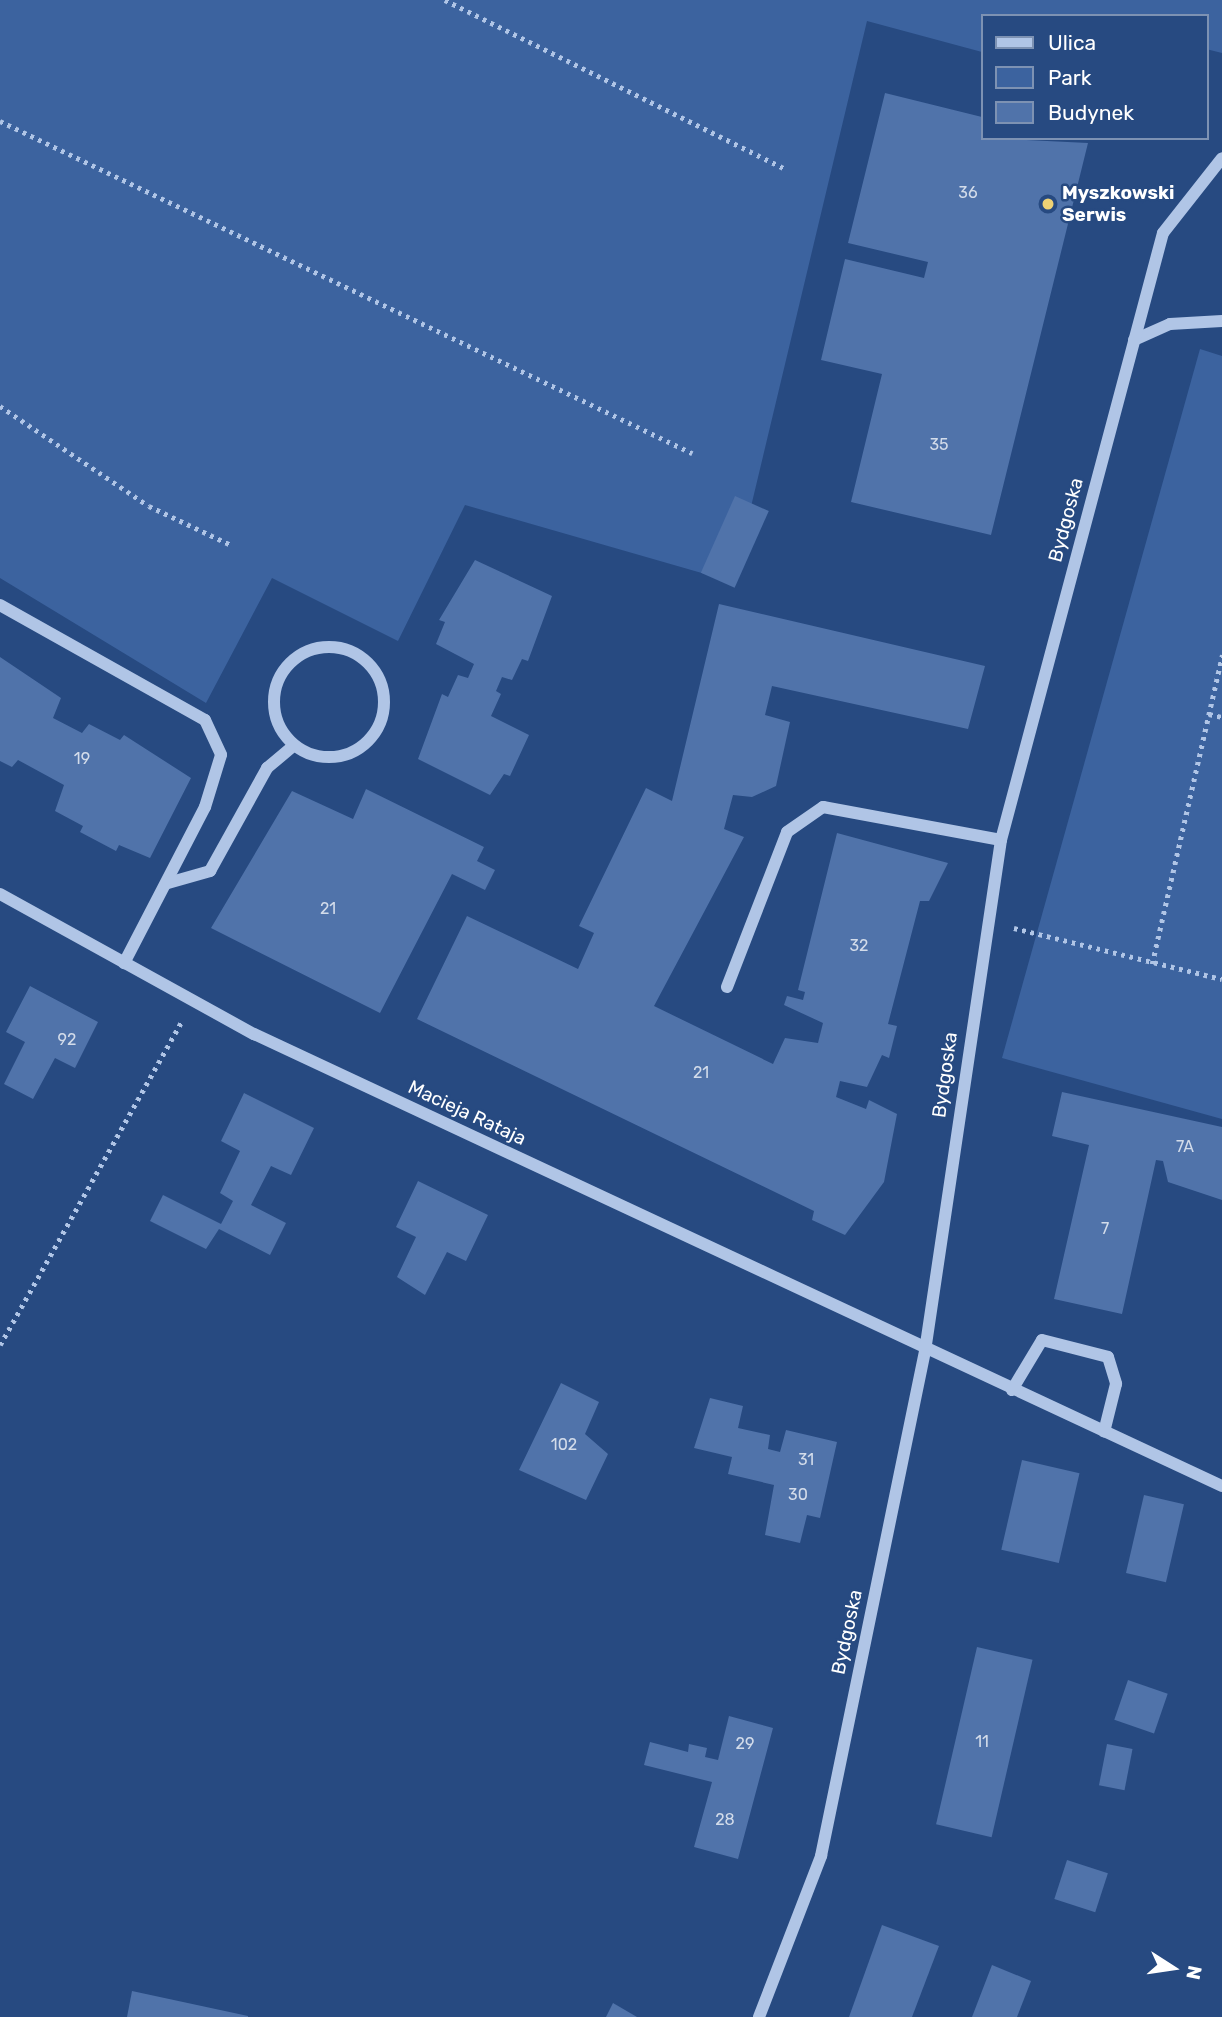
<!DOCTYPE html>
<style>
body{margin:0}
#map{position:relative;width:1222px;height:2017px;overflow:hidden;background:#274a81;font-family:Rubik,sans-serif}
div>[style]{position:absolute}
.green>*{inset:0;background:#3c639f}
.building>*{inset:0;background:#5073aa;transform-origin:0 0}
.path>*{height:4.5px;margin-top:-2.25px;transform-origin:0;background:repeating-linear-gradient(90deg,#b0c5e6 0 3.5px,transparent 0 8.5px)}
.minor>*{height:12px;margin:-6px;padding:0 6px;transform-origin:6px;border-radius:6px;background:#b0c5e6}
.minor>.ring{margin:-6px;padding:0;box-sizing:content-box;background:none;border:12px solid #b0c5e6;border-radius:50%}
.dots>*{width:19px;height:19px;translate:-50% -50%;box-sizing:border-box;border:4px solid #274a81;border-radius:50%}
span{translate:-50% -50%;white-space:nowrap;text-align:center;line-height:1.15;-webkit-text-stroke:5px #274a81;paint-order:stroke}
.number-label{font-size:16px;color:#d3dcea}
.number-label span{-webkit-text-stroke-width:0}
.poi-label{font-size:19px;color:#fff;font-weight:700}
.left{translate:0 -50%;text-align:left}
.street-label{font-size:19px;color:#fff}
.legend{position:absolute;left:981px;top:14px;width:228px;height:126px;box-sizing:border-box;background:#274a81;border:2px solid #7d92b3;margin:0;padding:9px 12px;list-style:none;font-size:21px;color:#fff}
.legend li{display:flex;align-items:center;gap:14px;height:35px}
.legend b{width:35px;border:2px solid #7d92b3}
.north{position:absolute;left:1138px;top:1933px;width:70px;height:70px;-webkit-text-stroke:5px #274a81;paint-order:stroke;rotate:102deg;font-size:19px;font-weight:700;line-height:28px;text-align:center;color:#fff}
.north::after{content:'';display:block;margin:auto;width:24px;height:32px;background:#fff;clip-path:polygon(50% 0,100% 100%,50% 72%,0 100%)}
</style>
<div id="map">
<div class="green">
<i style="clip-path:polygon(0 0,1222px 0,1222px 53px,1206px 49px,1206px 16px,982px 16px,982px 52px,867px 21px,733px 582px,465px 505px,398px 641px,272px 578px,206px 703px,0 578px)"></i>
<i style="clip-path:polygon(1200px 349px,1222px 356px,1222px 1119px,1002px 1058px)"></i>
</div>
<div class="building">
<i style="clip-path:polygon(885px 93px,982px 117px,982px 138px,1088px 143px,991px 535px,851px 502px,882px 374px,821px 360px,845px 259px,924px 278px,928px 262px,848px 243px)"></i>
<i style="left:735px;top:496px;width:37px;height:84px;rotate:24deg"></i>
<i style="clip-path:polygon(475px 560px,552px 596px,528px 661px,522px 659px,512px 680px,502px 677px,496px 691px,501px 694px,491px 716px,529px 735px,510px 776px,504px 774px,490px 795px,418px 759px,442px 694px,448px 697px,458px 675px,468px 678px,474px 664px,436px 644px,445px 622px,439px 620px)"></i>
<i style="clip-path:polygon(719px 604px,985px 666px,968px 729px,772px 686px,765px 715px,790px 722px,776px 786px,752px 797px,733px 795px,724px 829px,744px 837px,654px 1006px,773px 1064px,785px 1038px,818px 1043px,823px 1023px,784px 1005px,787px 996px,803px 1000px,805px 992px,798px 990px,837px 833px,948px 863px,929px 901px,920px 901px,888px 1024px,897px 1026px,889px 1058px,882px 1055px,867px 1087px,840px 1081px,836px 1097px,866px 1109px,869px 1100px,897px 1114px,884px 1182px,845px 1235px,812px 1220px,814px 1211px,417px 1019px,467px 916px,578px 969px,594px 933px,579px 926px,646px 788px,672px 801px)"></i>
<i style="clip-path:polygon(0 657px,61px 698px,53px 718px,82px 733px,89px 724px,120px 740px,124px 735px,191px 778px,150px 858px,119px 845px,116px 851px,80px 832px,83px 826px,55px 811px,64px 785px,18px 760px,12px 767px,0 761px)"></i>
<i style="clip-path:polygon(366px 789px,484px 847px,477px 861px,495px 870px,485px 890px,452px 874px,380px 1013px,211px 928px,292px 791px,353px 819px)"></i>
<i style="clip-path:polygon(30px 986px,98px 1022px,75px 1068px,55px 1058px,33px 1099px,4px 1084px,25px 1042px,6px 1032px)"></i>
<i style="clip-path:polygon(1062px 1092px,1222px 1127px,1222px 1200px,1168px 1182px,1163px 1161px,1156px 1160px,1122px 1314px,1054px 1299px,1089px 1145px,1052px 1136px)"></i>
<i style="clip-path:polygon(244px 1093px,314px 1128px,291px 1175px,271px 1166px,251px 1205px,286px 1223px,270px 1255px,219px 1229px,206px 1249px,150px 1221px,163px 1195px,221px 1224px,233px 1201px,220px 1193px,240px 1151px,221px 1141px)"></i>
<i style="clip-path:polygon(418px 1181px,488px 1215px,466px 1261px,447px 1252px,425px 1295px,397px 1277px,416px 1237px,396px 1227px)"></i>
<i style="clip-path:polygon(561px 1383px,599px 1402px,585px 1434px,608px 1454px,586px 1500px,519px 1470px)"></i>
<i style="clip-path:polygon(710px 1398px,743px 1406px,738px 1428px,770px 1435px,768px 1449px,780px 1452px,786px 1430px,837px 1442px,820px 1518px,807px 1515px,800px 1543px,765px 1535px,774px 1485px,728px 1474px,732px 1457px,694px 1448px)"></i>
<i style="left:1022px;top:1460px;width:59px;height:92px;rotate:13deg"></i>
<i style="left:1144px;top:1495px;width:41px;height:80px;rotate:13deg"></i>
<i style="left:977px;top:1647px;width:57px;height:182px;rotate:13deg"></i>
<i style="left:1128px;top:1680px;width:42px;height:42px;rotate:19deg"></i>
<i style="clip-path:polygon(729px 1716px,773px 1728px,738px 1859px,694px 1847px,712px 1782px,644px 1765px,650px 1742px,688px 1752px,689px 1744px,707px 1748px,705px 1757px,718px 1760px)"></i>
<i style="left:1107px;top:1744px;width:26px;height:42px;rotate:11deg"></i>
<i style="left:1067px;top:1860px;width:43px;height:41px;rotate:18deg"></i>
<i style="clip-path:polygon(882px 1925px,939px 1946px,912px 2017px,849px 2017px)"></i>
<i style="clip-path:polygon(992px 1965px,1031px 1981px,1017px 2017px,972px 2017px)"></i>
<i style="clip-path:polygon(132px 1991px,248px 2016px,248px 2017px,127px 2017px)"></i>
<i style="clip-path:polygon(613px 2003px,637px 2017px,606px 2017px)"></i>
</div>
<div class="path">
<i style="left:445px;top:0;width:378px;rotate:26.4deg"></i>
<i style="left:0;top:121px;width:768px;rotate:25.63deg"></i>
<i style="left:0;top:406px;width:179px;rotate:33.9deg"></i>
<i style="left:149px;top:506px;width:91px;rotate:25.4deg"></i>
<i style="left:1209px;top:714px;width:13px;rotate:13deg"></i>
<i style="left:1014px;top:928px;width:214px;rotate:13.8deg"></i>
<i style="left:1152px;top:964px;width:317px;rotate:-77.2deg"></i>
<i style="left:0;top:1345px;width:370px;rotate:-60.7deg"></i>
</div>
<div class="minor">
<i style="left:1134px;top:340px;width:39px;rotate:-24deg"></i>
<i style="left:1170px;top:324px;width:52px;rotate:-3.3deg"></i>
<i style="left:0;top:605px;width:235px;rotate:29.3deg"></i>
<i style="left:205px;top:720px;width:38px;rotate:65deg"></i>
<i style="left:221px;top:755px;width:54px;rotate:107.1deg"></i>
<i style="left:205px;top:807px;width:176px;rotate:117.4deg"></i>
<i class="ring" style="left:274px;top:647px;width:98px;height:98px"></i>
<i style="left:168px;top:883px;width:44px;rotate:-15.9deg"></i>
<i style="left:210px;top:871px;width:118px;rotate:-61deg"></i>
<i style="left:267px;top:768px;width:35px;rotate:-40deg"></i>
<i style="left:0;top:894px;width:290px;rotate:28.9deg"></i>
<i style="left:254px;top:1034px;width:1068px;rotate:25.03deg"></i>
<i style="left:727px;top:987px;width:166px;rotate:-68.8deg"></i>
<i style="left:787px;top:832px;width:44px;rotate:-34.8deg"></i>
<i style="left:823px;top:807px;width:181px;rotate:10.5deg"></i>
<i style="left:1012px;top:1390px;width:58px;rotate:-59deg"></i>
<i style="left:1042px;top:1340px;width:68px;rotate:14.4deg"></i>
<i style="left:1108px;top:1357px;width:28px;rotate:73deg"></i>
<i style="left:1116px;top:1384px;width:49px;rotate:104deg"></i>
<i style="left:759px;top:2017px;width:173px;rotate:-68.9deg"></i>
<i style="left:821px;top:1856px;width:516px;rotate:-78.36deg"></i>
<i style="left:925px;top:1351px;width:517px;rotate:-81.54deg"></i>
<i style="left:1001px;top:840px;width:628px;rotate:-75.06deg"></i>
<i style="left:1163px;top:233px;width:95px;rotate:-51.8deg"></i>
</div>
<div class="dots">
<i style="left:1048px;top:204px;background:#eed275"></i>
</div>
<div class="number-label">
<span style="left:968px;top:193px">36</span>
<span style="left:939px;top:445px">35</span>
<span style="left:82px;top:759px">19</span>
<span style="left:328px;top:909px">21</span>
<span style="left:859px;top:946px">32</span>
<span style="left:67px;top:1040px">92</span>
<span style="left:701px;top:1073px">21</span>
<span style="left:1185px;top:1147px">7A</span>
<span style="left:1105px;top:1229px">7</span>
<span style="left:564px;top:1445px">102</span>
<span style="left:806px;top:1460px">31</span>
<span style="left:798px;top:1495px">30</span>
<span style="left:982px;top:1742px">11</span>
<span style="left:745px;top:1744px">29</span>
<span style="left:725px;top:1820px">28</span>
</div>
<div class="poi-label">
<span class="left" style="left:1062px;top:204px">Myszkowski<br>Serwis</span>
</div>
<div class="street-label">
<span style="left:1066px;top:520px;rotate:-75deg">Bydgoska</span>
<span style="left:945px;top:1075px;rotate:-82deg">Bydgoska</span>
<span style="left:467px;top:1113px;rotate:25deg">Macieja Rataja</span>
<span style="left:847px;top:1632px;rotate:-78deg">Bydgoska</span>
</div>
<ul class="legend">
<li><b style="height:9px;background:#b0c5e6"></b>Ulica</li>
<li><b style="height:19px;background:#3c639f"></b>Park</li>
<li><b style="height:19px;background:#5073aa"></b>Budynek</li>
</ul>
<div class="north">N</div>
</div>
